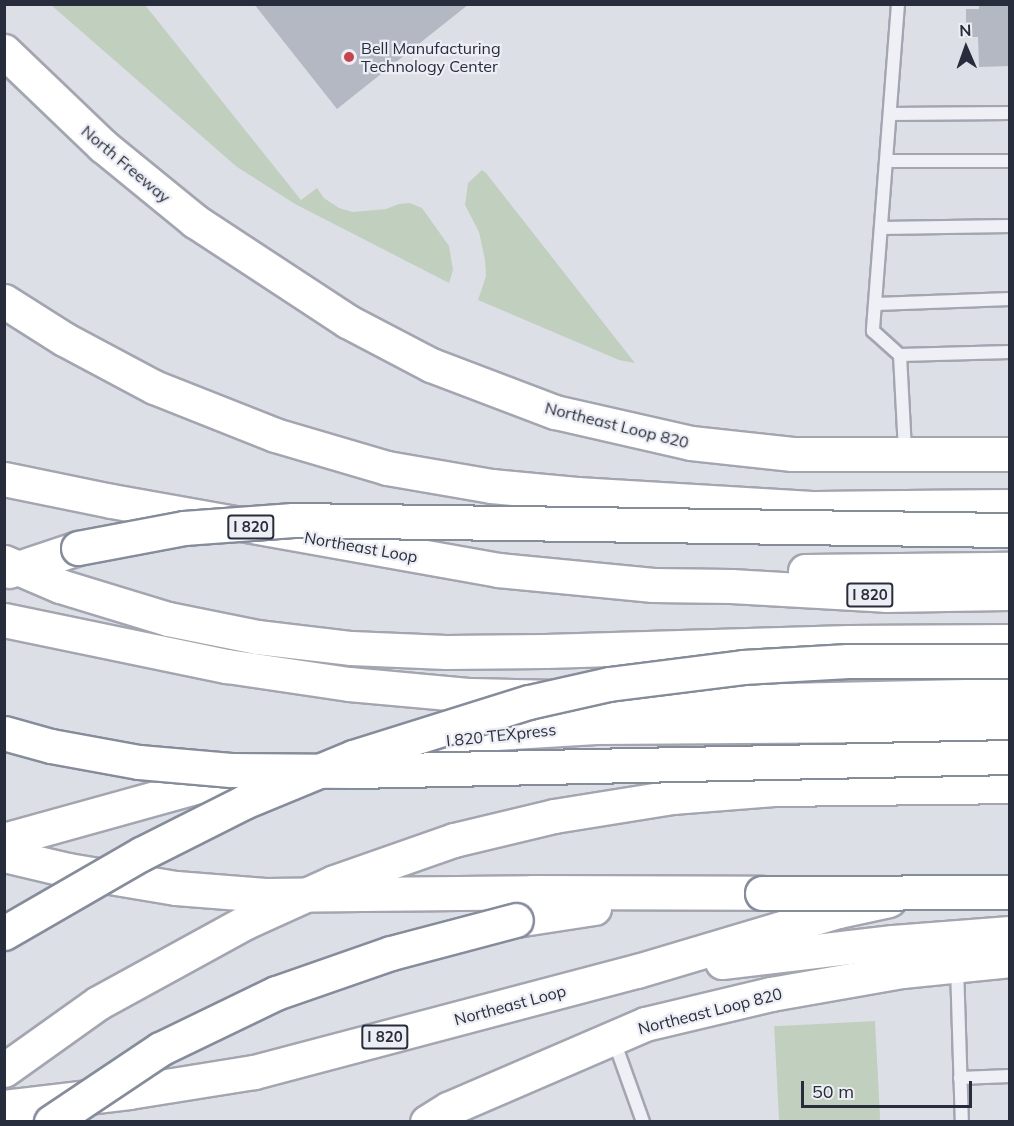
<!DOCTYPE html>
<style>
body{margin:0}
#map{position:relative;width:1014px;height:1126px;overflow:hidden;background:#dddfe6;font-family:Mulish,sans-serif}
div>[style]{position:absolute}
.green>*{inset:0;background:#c1d0be;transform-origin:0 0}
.building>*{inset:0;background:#b4b8c3}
.roads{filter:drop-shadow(2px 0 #a3a6b0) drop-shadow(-2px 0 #a3a6b0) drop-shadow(0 2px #a3a6b0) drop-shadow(0 -2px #a3a6b0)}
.service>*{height:12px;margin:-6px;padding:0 6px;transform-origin:6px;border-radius:6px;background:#eff0f5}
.secondary>*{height:33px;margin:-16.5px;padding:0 16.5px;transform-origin:16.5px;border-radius:16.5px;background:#fff}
.motorway>*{height:33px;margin:-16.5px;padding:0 16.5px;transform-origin:16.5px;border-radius:16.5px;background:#fff}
.bridges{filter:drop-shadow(2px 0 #858c9c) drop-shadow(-2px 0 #858c9c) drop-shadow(0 2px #858c9c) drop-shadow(0 -2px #858c9c)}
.motorway-bridge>*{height:33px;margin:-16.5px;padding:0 16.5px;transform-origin:16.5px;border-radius:16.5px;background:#fff}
.dots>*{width:16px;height:16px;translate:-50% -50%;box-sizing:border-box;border:3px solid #eceef4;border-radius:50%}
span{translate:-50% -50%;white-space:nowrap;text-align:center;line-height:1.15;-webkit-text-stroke:4.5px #eceef4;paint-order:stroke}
.shield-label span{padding:2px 4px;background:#eceef4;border:2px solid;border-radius:4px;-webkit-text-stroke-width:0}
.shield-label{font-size:15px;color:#272d3c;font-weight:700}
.poi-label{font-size:16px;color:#272d3c}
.left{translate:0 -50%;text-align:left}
.street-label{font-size:16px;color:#272d3c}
.frame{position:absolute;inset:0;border:6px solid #272d3c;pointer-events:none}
.north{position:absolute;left:936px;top:18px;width:60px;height:60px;-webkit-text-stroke:4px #eceef4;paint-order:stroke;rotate:358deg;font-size:16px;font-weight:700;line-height:24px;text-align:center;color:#272d3c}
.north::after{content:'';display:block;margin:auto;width:21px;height:27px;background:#272d3c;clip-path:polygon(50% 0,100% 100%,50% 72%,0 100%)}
.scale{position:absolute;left:801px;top:1081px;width:171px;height:27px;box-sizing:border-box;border:3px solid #272d3c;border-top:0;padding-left:8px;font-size:18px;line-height:21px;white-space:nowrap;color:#272d3c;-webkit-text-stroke:4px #eceef4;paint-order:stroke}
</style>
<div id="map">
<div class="green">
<i style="clip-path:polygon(51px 5px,145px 5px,301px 200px,317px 188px,324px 198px,339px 208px,353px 212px,386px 209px,399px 204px,410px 203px,422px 208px,449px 246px,453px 270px,449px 283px,295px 204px,237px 167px)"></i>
<i style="clip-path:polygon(482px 170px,486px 173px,635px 363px,619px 360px,478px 300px,486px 276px,485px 260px,479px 232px,465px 205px,468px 183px)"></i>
<i style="left:875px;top:1021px;width:100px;height:101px;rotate:87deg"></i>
</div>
<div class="building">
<i style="clip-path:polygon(254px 4px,469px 4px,337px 109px)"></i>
<i style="clip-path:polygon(979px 4px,1010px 4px,1010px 66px,979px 67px,978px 37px,966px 37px,966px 9px,979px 9px)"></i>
</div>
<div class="roads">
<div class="service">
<i style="left:898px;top:4px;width:328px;rotate:94.4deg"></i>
<i style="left:873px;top:331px;width:36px;rotate:42deg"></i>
<i style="left:900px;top:355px;width:97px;rotate:87deg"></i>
<i style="left:890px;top:114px;width:120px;rotate:-0.5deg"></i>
<i style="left:887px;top:161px;width:123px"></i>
<i style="left:881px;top:228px;width:129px;rotate:-0.9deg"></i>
<i style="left:876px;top:304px;width:134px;rotate:-2.1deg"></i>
<i style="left:900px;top:355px;width:110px;rotate:-1.6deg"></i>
<i style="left:957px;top:967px;width:155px;rotate:88.2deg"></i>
<i style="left:613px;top:1038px;width:89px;rotate:70.3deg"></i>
<i style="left:960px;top:1078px;width:50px;rotate:-2.3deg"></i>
</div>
<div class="secondary">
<i style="left:4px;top:51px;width:137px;rotate:43.8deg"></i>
<i style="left:103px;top:146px;width:119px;rotate:39.2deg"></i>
<i style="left:195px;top:221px;width:182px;rotate:33.3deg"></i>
<i style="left:347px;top:321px;width:95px;rotate:27.6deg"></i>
<i style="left:431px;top:365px;width:133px;rotate:20.8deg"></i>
<i style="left:555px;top:412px;width:139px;rotate:12.8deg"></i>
<i style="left:691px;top:443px;width:102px;rotate:6.2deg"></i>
<i style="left:792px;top:454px;width:218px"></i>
<i style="left:427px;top:1122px;width:25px;rotate:-32deg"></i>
<i style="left:448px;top:1109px;width:215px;rotate:-23.3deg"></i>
<i style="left:645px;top:1024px;width:130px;rotate:-13.4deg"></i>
<i style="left:771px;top:994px;width:133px;rotate:-10deg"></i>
<i style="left:902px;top:971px;width:109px;rotate:-5.8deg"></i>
</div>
<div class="motorway">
<i style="left:4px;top:301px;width:71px;rotate:32.3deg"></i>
<i style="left:64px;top:339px;width:102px;rotate:28.1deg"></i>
<i style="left:154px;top:387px;width:130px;rotate:21.6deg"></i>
<i style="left:275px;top:435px;width:117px;rotate:16.4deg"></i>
<i style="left:387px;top:468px;width:106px;rotate:9.8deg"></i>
<i style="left:491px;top:486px;width:86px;rotate:5.3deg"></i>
<i style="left:577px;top:494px;width:239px;rotate:3.4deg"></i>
<i style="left:816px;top:508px;width:194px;rotate:-0.6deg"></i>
<i style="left:4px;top:479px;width:109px;rotate:11.6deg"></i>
<i style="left:111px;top:501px;width:393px;rotate:10.1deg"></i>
<i style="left:498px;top:570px;width:156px;rotate:5.5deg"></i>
<i style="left:653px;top:585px;width:78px;rotate:0.7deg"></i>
<i style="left:731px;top:586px;width:154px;rotate:3.3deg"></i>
<i style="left:885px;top:595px;width:125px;rotate:-0.9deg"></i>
<i style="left:4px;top:562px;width:61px;rotate:23.2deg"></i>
<i style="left:60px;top:586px;width:113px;rotate:17deg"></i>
<i style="left:168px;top:619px;width:91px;rotate:11.4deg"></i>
<i style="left:257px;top:637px;width:95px;rotate:6.7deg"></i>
<i style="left:351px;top:648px;width:95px;rotate:2.4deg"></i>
<i style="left:446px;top:652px;width:99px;rotate:-0.6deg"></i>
<i style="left:545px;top:651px;width:304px;rotate:-1.7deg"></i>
<i style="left:849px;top:642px;width:161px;rotate:-0.4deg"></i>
<i style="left:9px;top:571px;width:73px;rotate:-18.4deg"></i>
<i style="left:805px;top:571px;width:205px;rotate:-0.6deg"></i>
<i style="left:4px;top:620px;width:228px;rotate:11.7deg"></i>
<i style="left:227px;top:666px;width:123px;rotate:8.4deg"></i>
<i style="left:349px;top:684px;width:122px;rotate:5.2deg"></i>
<i style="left:471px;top:695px;width:270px;rotate:1.3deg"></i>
<i style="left:741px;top:701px;width:269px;rotate:-1.3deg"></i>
<i style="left:432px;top:742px;width:64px;rotate:-8.1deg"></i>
<i style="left:495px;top:733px;width:101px;rotate:-3.4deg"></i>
<i style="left:596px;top:727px;width:414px;rotate:-0.4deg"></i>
<i style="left:4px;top:840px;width:250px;rotate:-15.5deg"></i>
<i style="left:4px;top:855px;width:66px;rotate:13.2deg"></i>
<i style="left:68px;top:870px;width:109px;rotate:9.5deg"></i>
<i style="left:176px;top:888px;width:89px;rotate:4.5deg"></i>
<i style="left:265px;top:895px;width:267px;rotate:-0.6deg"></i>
<i style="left:532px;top:892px;width:230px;rotate:0.2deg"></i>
<i style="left:516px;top:920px;width:79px;rotate:-8.7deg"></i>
<i style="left:722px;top:962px;width:172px;rotate:-6.7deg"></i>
<i style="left:893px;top:942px;width:117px;rotate:-4.4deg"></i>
<i style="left:4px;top:1070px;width:115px;rotate:-35.5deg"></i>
<i style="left:98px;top:1003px;width:169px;rotate:-28.7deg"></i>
<i style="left:246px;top:922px;width:97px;rotate:-24.4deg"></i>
<i style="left:334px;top:882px;width:127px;rotate:-19.3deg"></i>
<i style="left:454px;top:840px;width:103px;rotate:-13.5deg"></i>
<i style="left:554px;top:816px;width:120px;rotate:-9.1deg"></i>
<i style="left:672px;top:797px;width:102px;rotate:-4.5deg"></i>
<i style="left:774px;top:789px;width:236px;rotate:-0.7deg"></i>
<i style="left:4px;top:1107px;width:126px;rotate:-6.8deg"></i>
<i style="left:129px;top:1092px;width:127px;rotate:-9.1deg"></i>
<i style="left:254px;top:1072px;width:396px;rotate:-14.8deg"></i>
<i style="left:637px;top:971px;width:210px;rotate:-16.6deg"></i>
<i style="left:838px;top:911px;width:52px;rotate:-12.2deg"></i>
</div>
</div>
<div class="bridges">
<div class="motorway-bridge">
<i style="left:78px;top:548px;width:108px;rotate:-10.7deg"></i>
<i style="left:184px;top:528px;width:109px;rotate:-4.2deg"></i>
<i style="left:293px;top:520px;width:717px;rotate:0.8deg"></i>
<i style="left:4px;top:733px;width:49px;rotate:15.5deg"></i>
<i style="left:51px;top:746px;width:89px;rotate:10.3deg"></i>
<i style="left:139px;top:762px;width:92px;rotate:5deg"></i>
<i style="left:231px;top:770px;width:123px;rotate:0.5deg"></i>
<i style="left:354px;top:771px;width:656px;rotate:-1.22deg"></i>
<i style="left:762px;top:893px;width:248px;rotate:-0.2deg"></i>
<i style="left:4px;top:933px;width:158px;rotate:-30deg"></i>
<i style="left:141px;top:854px;width:115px;rotate:-26.8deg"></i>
<i style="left:244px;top:802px;width:118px;rotate:-22.4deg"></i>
<i style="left:353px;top:757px;width:184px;rotate:-17.4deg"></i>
<i style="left:529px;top:702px;width:82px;rotate:-12.7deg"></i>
<i style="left:609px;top:684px;width:135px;rotate:-7.2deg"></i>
<i style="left:743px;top:667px;width:105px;rotate:-3.3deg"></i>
<i style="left:848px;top:661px;width:162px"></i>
<i style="left:51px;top:1122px;width:131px;rotate:-33.8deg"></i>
<i style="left:160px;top:1049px;width:129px;rotate:-25.8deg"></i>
<i style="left:276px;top:993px;width:122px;rotate:-19.2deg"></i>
<i style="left:391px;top:953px;width:129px;rotate:-14.8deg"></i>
</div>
</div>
<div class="dots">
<i style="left:349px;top:57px;background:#c9444d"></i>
</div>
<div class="shield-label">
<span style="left:251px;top:527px">I 820</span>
<span style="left:870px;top:595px">I 820</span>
<span style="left:385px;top:1037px">I 820</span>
</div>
<div class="poi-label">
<span class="left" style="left:361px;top:57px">Bell Manufacturing<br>Technology Center</span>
</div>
<div class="street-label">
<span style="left:126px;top:164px;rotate:40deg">North Freeway</span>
<span style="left:617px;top:425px;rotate:14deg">Northeast Loop 820</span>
<span style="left:361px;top:547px;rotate:10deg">Northeast Loop</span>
<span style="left:501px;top:735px;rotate:-6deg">I 820 TEXpress</span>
<span style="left:510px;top:1005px;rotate:-15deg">Northeast Loop</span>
<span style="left:710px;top:1011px;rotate:-14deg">Northeast Loop 820</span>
</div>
<div class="frame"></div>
<div class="north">N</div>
<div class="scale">50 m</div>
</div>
